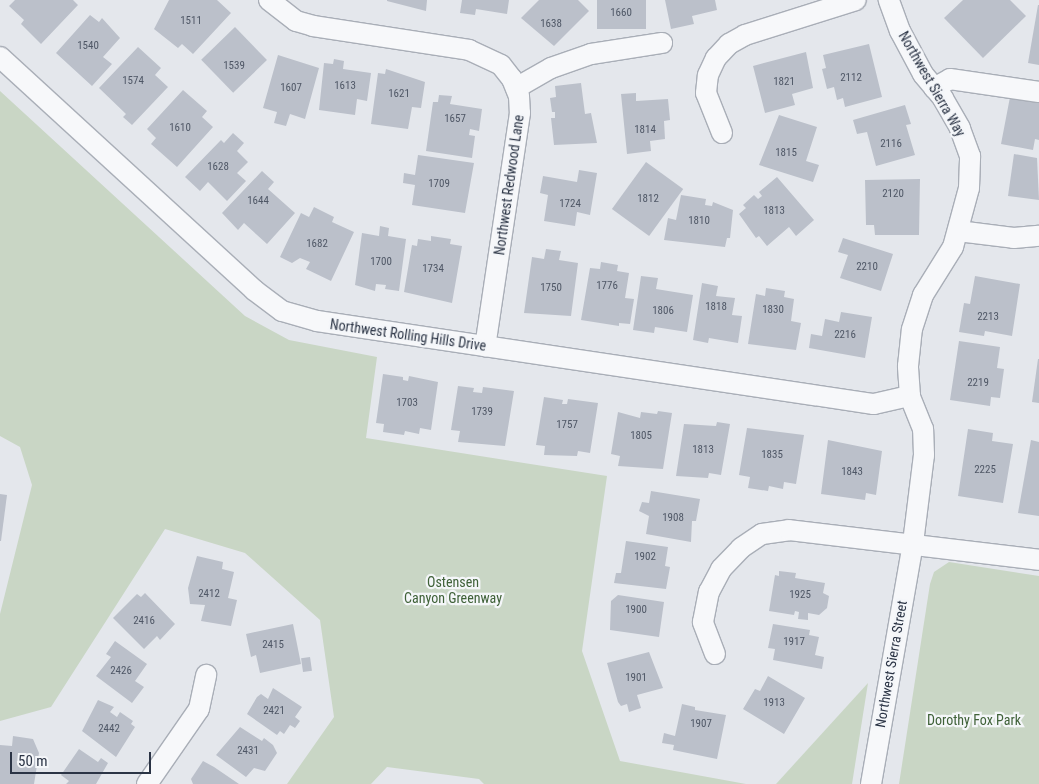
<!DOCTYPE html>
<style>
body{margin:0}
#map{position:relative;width:1039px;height:784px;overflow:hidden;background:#e4e7ec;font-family:"Roboto Condensed",sans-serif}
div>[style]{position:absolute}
.green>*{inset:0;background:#c9d6c5}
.building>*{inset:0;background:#bbc0ca;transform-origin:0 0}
.roads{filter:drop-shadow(1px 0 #a9aeb7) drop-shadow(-1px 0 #a9aeb7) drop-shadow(0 1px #a9aeb7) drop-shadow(0 -1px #a9aeb7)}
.minor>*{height:20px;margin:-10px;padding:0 10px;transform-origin:10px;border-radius:10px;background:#f7f8fa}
span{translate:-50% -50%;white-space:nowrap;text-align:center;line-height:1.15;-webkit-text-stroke:4.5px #f4f6f9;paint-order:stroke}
.number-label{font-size:11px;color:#4f5766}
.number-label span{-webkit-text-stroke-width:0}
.street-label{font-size:14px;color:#2b3445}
.park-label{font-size:14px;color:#3f6138}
.scale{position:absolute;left:10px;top:752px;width:141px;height:22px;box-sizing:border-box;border:2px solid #2b3445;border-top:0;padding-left:6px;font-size:15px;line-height:18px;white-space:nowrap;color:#2b3445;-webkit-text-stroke:4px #f4f6f9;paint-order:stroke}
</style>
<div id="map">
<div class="green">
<i style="clip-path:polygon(0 91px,245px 316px,289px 340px,377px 357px,366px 438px,607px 476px,582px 651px,620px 761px,746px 784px,484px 784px,479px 779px,387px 767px,371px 784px,287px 784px,334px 717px,320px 620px,245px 553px,165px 529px,51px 707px,0 721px,0 614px,32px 485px,20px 447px,0 436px)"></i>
<i style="clip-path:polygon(949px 562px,1039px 576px,1039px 784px,899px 784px,930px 584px,934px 572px)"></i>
<i style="clip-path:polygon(868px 683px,852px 784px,776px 784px)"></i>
</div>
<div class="building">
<i style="clip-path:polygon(15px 0,73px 0,78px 5px,41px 44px,21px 24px,24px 20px,9px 6px)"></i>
<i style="clip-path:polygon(169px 0,217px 0,231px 13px,193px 54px,182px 44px,178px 48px,154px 29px)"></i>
<i style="clip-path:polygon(427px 0,426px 11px,387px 1px,387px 0)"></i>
<i style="clip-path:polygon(462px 0,509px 0,507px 14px,476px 9px,475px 15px,460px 13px)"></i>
<i style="clip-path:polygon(539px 0,578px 0,589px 11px,554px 46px,521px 18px)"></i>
<i style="left:597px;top:0;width:49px;height:29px"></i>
<i style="clip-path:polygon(665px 0,715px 0,717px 10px,692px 16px,694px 24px,671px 29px)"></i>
<i style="clip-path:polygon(963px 0,1010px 0,1026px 16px,983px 58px,944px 18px)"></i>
<i style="clip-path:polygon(1038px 5px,1039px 5px,1039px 65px,1028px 63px)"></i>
<i style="clip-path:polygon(90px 15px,99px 22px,102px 18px,120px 38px,103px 57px,112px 64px,92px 86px,56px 53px)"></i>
<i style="left:235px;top:27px;width:46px;height:47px;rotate:46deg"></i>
<i style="clip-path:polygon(869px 44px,882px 97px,845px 107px,843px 98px,837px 100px,834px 87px,827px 89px,822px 69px,826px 68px,823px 55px)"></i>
<i style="clip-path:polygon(138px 47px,161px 68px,155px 75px,168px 87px,132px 125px,123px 117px,126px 114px,99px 88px)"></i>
<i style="clip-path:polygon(806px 52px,813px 88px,792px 94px,795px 105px,765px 113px,753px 66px)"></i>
<i style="clip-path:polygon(278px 55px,319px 68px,305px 119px,290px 114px,286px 126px,274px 123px,277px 112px,263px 108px)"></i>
<i style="clip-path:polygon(334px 59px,344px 61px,343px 69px,371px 73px,367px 101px,357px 99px,355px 115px,319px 110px,324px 63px,333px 64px)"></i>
<i style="clip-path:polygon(386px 69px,425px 82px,421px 108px,412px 107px,408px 129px,371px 124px,378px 73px,385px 74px)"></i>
<i style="clip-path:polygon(581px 83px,585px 114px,591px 113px,597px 143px,554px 145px,551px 118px,555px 118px,555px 112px,552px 112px,550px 98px,556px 97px,555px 86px)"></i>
<i style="clip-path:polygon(183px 90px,207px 111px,202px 117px,213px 127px,177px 167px,151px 144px,156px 138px,147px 129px)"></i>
<i style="clip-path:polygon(636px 93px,636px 101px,668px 99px,670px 120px,664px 121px,665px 139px,650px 141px,651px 151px,627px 154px,621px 94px)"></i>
<i style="clip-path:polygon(439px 95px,452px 96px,450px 104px,482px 109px,479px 131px,470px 129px,469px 135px,475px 136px,472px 158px,426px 151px,433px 102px,438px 102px)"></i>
<i style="clip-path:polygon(1010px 97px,1039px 102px,1039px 140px,1035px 139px,1033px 150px,1001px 144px)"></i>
<i style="clip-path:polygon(905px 105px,911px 124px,906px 125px,915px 155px,876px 166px,867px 132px,857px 134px,853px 120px)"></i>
<i style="clip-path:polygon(779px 115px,817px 127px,806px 161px,819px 165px,813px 182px,759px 165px)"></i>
<i style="clip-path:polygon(233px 133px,244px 143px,237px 151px,248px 162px,237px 173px,246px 181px,227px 201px,208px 182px,200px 191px,185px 177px,221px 140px,224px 143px)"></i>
<i style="clip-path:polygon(1014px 154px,1037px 158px,1039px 200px,1008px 196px)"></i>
<i style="clip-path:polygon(418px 155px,474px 163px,465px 213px,412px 205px,415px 185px,403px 183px,404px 173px,415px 175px)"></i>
<i style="left:646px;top:162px;width:46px;height:58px;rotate:36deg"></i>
<i style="clip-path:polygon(579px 170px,597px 173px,590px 215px,577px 212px,575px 226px,544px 221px,548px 195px,540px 193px,543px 176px,577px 182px)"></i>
<i style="clip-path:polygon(262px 171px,274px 182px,268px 189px,295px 213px,267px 244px,244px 223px,238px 230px,222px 213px)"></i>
<i style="clip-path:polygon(777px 177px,814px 220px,796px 236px,789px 227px,767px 246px,759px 236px,756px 238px,739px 214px,746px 208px,743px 205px,754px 195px,758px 199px,762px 196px,759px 192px)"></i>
<i style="clip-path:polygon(920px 179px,919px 235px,875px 235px,874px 225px,866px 225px,865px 180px)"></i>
<i style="clip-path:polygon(681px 195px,706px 199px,705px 205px,712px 206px,713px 202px,733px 210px,730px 238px,727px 238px,725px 247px,664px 240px,668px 218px,676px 220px)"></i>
<i style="clip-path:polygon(314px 207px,334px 217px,332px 222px,354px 232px,331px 281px,306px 269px,310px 262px,300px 258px,292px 263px,280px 257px,301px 213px,309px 217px)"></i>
<i style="clip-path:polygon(380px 226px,389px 228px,388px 236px,406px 239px,399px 291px,385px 289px,386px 285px,376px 284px,375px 291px,355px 285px,362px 233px,379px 236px)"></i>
<i style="clip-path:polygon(431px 236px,451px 239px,450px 244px,462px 246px,452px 303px,404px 292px,412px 245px,417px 246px,418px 239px,431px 241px)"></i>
<i style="clip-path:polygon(843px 238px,893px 254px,881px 291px,840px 278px,848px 255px,838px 252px)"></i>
<i style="clip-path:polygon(546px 249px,561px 251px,559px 260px,578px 263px,571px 316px,524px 313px,532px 257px,544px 259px)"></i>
<i style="clip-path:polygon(601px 262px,618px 265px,617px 271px,629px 273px,625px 298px,634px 299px,630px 324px,619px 323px,619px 326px,581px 320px,590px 268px,600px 269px)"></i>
<i style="clip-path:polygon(641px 276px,658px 278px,656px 289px,693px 295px,687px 332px,655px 327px,654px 333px,633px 330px)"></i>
<i style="clip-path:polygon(975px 276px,1020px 284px,1012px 336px,985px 331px,984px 336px,959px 332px,964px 303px,970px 304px)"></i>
<i style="clip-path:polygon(702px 283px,718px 286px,716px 296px,735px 298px,732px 315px,742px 316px,738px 343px,709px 338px,708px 343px,693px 340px)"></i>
<i style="clip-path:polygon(766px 288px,785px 291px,784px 297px,794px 299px,791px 321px,801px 323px,796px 350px,748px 344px,756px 294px,765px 296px)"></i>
<i style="clip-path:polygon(841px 312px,872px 317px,865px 358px,809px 348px,811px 334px,822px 336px,825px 319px,839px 322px)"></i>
<i style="clip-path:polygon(959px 341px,1000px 347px,997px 368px,1004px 369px,1000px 398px,991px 397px,990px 406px,950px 400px)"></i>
<i style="clip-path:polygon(1038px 359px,1039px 359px,1039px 403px,1032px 402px)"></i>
<i style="clip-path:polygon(383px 374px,403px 377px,403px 380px,408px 381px,409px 376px,438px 382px,431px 430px,420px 428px,419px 434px,405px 431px,404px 435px,383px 432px,384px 424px,376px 423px)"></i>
<i style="clip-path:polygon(458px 386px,474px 388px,473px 392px,482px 393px,483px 387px,514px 391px,505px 446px,458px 442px,460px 431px,451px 430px)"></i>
<i style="clip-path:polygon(544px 397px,563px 400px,562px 404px,567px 404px,568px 399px,598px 403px,590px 453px,578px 451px,577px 456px,544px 455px,545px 446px,536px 445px)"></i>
<i style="clip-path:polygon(658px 411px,672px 413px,663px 469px,618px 466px,620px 456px,611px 454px,618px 412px,640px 418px,641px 412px,657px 414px)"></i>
<i style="clip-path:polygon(717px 422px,730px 424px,721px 475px,709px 473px,708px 478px,676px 476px,684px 424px,716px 426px)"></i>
<i style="clip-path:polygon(747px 428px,804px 435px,796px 484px,784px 482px,783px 489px,769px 486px,768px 491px,748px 488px,750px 477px,739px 475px)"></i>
<i style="clip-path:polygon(968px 429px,993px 433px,992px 441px,1013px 444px,1003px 503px,958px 496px)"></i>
<i style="clip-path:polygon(828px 440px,882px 451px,876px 495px,866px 493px,865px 500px,821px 494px)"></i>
<i style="clip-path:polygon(1031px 440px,1039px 442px,1039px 516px,1018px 513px)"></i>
<i style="clip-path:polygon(651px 491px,700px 499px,696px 521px,692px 521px,691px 542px,646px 534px,649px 516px,639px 511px,642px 502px,649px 503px)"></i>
<i style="clip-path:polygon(0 494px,7px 495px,1px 541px,0 541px)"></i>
<i style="clip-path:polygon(626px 541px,668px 547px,665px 566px,670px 567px,666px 589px,614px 583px,616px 573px,621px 573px)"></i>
<i style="clip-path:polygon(197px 556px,223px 562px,222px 569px,234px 572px,228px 598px,237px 600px,231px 626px,201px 621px,205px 605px,190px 604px,188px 588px)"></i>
<i style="clip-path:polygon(779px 571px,796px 573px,795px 578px,825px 583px,823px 593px,829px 596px,827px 608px,819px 615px,808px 613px,808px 620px,798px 619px,799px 612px,795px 611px,794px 615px,769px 611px,775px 575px,779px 576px)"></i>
<i style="clip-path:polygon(145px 593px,175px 624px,160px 640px,157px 636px,144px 649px,113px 618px,137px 594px,141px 597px)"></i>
<i style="clip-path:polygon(618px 595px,664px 602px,659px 637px,610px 630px,611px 601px)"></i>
<i style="clip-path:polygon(293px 624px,301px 664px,260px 673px,256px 655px,251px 657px,246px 634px)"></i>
<i style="clip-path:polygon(773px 624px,810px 630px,809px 635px,819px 637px,815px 655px,824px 657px,822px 669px,773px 660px,775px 649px,768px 648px)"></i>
<i style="clip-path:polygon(115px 641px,147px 664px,135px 681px,144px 687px,132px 703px,96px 676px,111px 657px,106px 654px)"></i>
<i style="clip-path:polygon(649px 652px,663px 688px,637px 695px,641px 708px,629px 712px,627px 704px,621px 706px,618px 702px,607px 663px)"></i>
<i style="left:310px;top:657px;width:14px;height:9px;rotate:82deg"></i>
<i style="clip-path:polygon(768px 676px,805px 698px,784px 734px,743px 709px,755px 689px,760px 691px)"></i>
<i style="clip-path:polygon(273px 688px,302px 707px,295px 717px,300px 721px,295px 728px,290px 725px,284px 734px,280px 731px,277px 735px,247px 714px,257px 697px,261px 694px,268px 699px)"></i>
<i style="clip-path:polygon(98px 700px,114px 707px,110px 712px,117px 717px,120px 712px,133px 721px,131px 724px,135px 727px,116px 757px,82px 731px)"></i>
<i style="clip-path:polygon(682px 704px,695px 707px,695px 710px,726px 715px,717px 759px,673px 750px,674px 745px,662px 743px,664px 733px,675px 736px)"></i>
<i style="clip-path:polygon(240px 727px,262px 741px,264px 738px,273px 745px,277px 753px,265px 771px,254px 768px,246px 777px,216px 755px)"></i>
<i style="clip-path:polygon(13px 736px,33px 739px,39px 753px,34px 784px,0 784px,0 745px,12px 746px)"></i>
<i style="clip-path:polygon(79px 749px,98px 762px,101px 758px,108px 763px,96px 784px,66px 784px,69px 781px,61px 775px)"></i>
<i style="clip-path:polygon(203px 761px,214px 767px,239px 784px,193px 784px,191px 779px)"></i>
</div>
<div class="roads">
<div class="minor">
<i style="left:269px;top:0;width:34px;rotate:38deg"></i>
<i style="left:296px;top:21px;width:18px;rotate:16deg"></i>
<i style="left:313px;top:26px;width:158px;rotate:8.7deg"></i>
<i style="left:469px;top:50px;width:35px;rotate:25deg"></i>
<i style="left:501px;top:65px;width:18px;rotate:52deg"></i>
<i style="left:512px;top:79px;width:18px;rotate:68deg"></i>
<i style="left:519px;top:96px;width:17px;rotate:87deg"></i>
<i style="left:520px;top:113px;width:236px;rotate:98.5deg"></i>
<i style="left:0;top:57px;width:345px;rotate:42.5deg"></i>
<i style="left:254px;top:290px;width:35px;rotate:37deg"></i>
<i style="left:282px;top:311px;width:36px;rotate:16deg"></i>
<i style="left:317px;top:321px;width:563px;rotate:8.48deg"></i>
<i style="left:874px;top:404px;width:37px;rotate:-13deg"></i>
<i style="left:516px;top:88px;width:40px;rotate:-29.7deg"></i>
<i style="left:551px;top:68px;width:42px;rotate:-19.3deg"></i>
<i style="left:591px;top:54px;width:72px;rotate:-8.8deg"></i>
<i style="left:934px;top:88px;width:18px;rotate:-29deg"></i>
<i style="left:950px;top:79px;width:90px;rotate:8.3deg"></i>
<i style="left:722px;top:133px;width:43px;rotate:-111.8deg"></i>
<i style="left:706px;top:93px;width:18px;rotate:-84deg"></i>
<i style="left:708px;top:75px;width:19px;rotate:-65deg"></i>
<i style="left:716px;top:58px;width:19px;rotate:-47deg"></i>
<i style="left:729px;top:44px;width:18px;rotate:-29deg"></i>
<i style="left:745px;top:35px;width:116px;rotate:-17.5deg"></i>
<i style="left:958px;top:231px;width:56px;rotate:7.1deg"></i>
<i style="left:1014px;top:238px;width:25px;rotate:-5deg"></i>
<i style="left:715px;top:654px;width:34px;rotate:-111deg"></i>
<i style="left:703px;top:622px;width:31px;rotate:-79deg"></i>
<i style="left:709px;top:592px;width:26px;rotate:-62deg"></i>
<i style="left:721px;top:569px;width:29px;rotate:-46deg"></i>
<i style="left:741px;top:548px;width:25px;rotate:-34deg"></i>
<i style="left:762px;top:534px;width:27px;rotate:-8deg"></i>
<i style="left:789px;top:530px;width:252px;rotate:6.8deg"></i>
<i style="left:147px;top:784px;width:91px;rotate:-55.3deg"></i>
<i style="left:199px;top:709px;width:35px;rotate:-78deg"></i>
<i style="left:871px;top:784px;width:245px;rotate:-80.1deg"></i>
<i style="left:913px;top:543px;width:89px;rotate:-82.9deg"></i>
<i style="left:924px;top:455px;width:26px;rotate:-92deg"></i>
<i style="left:923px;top:429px;width:35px;rotate:-112deg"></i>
<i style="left:910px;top:396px;width:30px;rotate:-94deg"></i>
<i style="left:908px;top:366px;width:37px;rotate:-84deg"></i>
<i style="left:912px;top:329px;width:36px;rotate:-72deg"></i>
<i style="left:923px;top:295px;width:57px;rotate:-58deg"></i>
<i style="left:953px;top:247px;width:61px;rotate:-74.8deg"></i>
<i style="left:969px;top:188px;width:32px;rotate:-88deg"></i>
<i style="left:970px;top:156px;width:30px;rotate:-110deg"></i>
<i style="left:960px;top:128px;width:34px;rotate:-120deg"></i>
<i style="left:943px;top:98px;width:31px;rotate:-130deg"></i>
<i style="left:923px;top:74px;width:49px;rotate:-118.1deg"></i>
<i style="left:900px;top:31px;width:33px;rotate:-110deg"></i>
</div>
</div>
<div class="number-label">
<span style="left:621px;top:13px">1660</span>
<span style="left:191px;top:21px">1511</span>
<span style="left:551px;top:24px">1638</span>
<span style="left:88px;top:46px">1540</span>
<span style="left:234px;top:66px">1539</span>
<span style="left:851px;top:78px">2112</span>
<span style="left:133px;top:81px">1574</span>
<span style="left:784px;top:82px">1821</span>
<span style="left:345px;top:86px">1613</span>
<span style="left:291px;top:88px">1607</span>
<span style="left:399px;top:94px">1621</span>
<span style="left:455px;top:119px">1657</span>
<span style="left:180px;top:128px">1610</span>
<span style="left:645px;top:130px">1814</span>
<span style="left:891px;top:144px">2116</span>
<span style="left:786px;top:153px">1815</span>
<span style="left:218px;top:167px">1628</span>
<span style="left:439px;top:184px">1709</span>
<span style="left:893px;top:194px">2120</span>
<span style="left:648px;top:199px">1812</span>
<span style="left:258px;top:201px">1644</span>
<span style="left:570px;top:204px">1724</span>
<span style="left:774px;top:211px">1813</span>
<span style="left:699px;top:221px">1810</span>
<span style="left:317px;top:244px">1682</span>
<span style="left:381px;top:262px">1700</span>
<span style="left:867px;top:267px">2210</span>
<span style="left:433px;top:269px">1734</span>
<span style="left:607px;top:286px">1776</span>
<span style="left:551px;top:288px">1750</span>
<span style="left:716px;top:307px">1818</span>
<span style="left:773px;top:310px">1830</span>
<span style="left:663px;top:311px">1806</span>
<span style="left:988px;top:317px">2213</span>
<span style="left:845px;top:335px">2216</span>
<span style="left:978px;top:383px">2219</span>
<span style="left:407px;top:403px">1703</span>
<span style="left:482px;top:412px">1739</span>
<span style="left:567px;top:425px">1757</span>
<span style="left:641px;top:436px">1805</span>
<span style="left:703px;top:450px">1813</span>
<span style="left:772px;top:455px">1835</span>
<span style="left:985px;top:470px">2225</span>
<span style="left:852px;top:472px">1843</span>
<span style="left:673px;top:518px">1908</span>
<span style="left:645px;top:557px">1902</span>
<span style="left:209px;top:594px">2412</span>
<span style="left:800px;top:595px">1925</span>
<span style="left:636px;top:610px">1900</span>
<span style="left:144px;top:621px">2416</span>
<span style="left:794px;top:642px">1917</span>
<span style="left:273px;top:645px">2415</span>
<span style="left:121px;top:671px">2426</span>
<span style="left:636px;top:678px">1901</span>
<span style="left:774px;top:703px">1913</span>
<span style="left:274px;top:711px">2421</span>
<span style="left:701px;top:724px">1907</span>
<span style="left:109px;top:729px">2442</span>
<span style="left:248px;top:751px">2431</span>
</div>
<div class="street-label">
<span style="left:932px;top:84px;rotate:60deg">Northwest Sierra Way</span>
<span style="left:509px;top:185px;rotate:-82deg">Northwest Redwood Lane</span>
<span style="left:408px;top:335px;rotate:8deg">Northwest Rolling Hills Drive</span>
<span style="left:891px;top:664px;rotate:-80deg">Northwest Sierra Street</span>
</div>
<div class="park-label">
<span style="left:453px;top:590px">Ostensen<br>Canyon Greenway</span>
<span style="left:974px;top:720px">Dorothy Fox Park</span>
</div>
<div class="scale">50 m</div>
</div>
